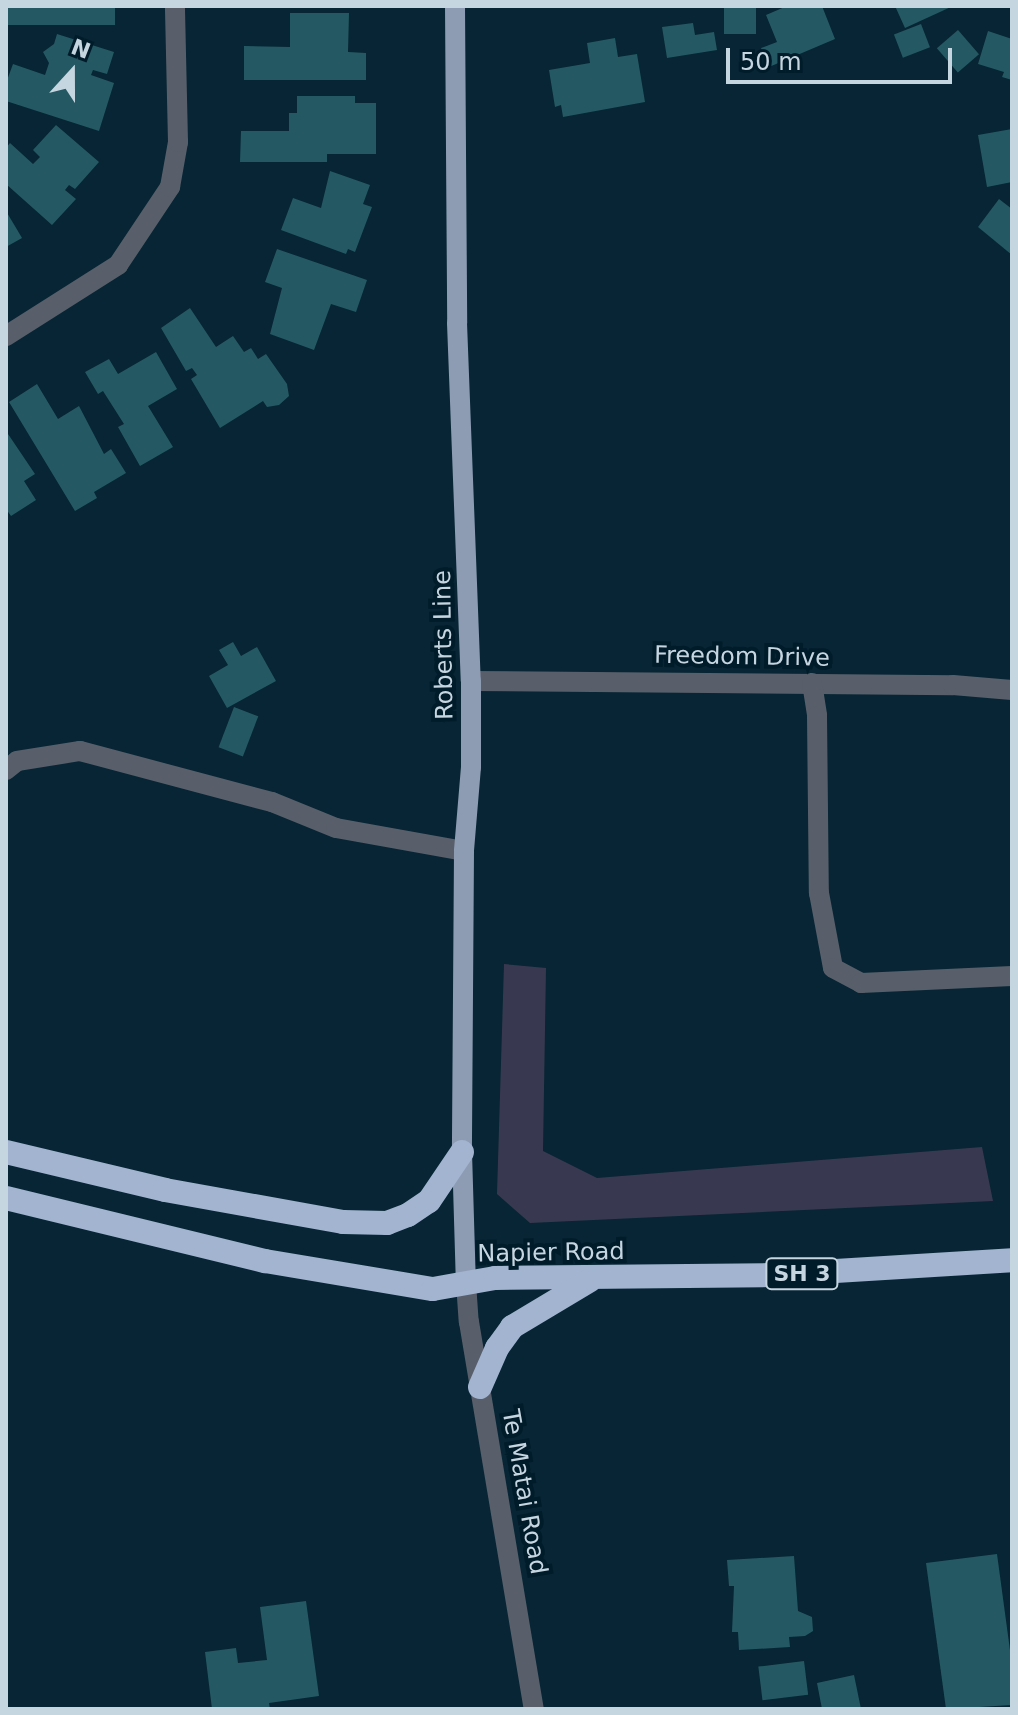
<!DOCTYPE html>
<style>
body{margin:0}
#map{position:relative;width:1018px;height:1715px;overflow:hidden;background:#072534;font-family:"DejaVu Sans",sans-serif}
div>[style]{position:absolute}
.green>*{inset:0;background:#383950}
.building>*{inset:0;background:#245963;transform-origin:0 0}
.minor>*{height:20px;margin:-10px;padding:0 10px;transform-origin:10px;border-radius:10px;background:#585f6a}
.major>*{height:20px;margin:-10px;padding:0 10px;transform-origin:10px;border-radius:10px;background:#8d9cb3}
.highway>*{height:24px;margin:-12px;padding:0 12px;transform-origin:12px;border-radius:12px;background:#a2b4d0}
span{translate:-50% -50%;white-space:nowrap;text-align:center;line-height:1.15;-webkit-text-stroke:8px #001b2a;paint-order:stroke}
.shield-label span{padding:2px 6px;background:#001b2a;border:2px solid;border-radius:6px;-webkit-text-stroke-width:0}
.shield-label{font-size:22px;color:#c6d6e0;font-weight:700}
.street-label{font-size:24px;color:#c6d6e0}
.frame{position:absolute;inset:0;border:8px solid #c6d6e0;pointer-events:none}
.north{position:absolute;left:32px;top:32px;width:80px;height:80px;-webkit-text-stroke:6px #001b2a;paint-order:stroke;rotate:21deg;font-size:22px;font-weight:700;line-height:32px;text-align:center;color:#c6d6e0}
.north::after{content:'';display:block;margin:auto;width:28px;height:36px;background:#c6d6e0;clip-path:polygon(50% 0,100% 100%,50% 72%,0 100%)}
.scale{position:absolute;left:726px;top:48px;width:226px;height:36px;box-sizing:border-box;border:4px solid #c6d6e0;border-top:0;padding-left:10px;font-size:24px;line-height:28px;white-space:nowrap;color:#c6d6e0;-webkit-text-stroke:6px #001b2a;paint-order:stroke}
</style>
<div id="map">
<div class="green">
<i style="clip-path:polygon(504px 964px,546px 968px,543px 1151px,597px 1178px,982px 1147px,993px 1201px,530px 1223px,497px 1194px)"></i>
</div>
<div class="building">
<i style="left:6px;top:6px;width:109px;height:19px"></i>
<i style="left:724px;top:6px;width:32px;height:28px"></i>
<i style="clip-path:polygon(787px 6px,822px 6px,835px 39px,769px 67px,761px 48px,777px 42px,766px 15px)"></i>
<i style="clip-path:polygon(895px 6px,953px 6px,905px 28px)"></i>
<i style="clip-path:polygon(290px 13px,349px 13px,348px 52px,366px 53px,366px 80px,244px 80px,244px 46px,290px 47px)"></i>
<i style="clip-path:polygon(693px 23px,695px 35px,714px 32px,717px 50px,667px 58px,662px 27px)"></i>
<i style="left:921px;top:24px;width:25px;height:29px;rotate:69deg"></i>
<i style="left:958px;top:30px;width:32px;height:28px;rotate:49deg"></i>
<i style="clip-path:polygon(988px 31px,1012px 39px,1012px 80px,1002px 77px,1004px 72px,978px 64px)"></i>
<i style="clip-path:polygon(57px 34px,114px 52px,107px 74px,93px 70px,91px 75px,114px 83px,99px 131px,6px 101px,6px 83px,13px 64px,45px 75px,49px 63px,43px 52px,54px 44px)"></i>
<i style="clip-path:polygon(615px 38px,618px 57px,637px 54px,645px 102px,563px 117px,561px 105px,555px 107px,549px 70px,590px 63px,587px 43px)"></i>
<i style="clip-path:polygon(297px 96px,355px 96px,355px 103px,376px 103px,376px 154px,327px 154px,327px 162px,240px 162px,241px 131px,289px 131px,289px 113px,297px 113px)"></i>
<i style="clip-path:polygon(56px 125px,99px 162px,75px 189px,69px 185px,65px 190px,76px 199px,52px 225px,6px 184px,6px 148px,10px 143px,33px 164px,40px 157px,33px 150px)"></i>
<i style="clip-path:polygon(1012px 129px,1012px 182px,987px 187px,978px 135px)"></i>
<i style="clip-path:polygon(330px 171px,370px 185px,363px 204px,372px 207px,355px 252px,348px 249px,346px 254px,281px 230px,293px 198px,321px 208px)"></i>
<i style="clip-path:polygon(999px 199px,1012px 209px,1012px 255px,978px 227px)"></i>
<i style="clip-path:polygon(6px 211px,22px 238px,6px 247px)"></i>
<i style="clip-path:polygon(277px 249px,367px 280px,356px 312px,331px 304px,314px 350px,270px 334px,282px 288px,265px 282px)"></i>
<i style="clip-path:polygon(190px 308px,216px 347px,233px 336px,244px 352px,251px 348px,258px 359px,266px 354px,287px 384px,289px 396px,279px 405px,267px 407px,263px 401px,220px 428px,191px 379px,197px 375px,192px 368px,186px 371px,161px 328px)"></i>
<i style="clip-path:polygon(156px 352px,177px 389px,148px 406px,173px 447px,140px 466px,118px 427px,124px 424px,103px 391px,98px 394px,85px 372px,109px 359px,118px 374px)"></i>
<i style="clip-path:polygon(37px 384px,58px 419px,79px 406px,104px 454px,111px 449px,126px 473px,94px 492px,97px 498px,75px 511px,9px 402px)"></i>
<i style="clip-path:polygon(6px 431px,35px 474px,24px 481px,36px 500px,11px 516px,6px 509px)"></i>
<i style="clip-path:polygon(233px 642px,241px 656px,257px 647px,276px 681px,227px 708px,209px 676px,228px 665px,219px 650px)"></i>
<i style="left:234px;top:707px;width:26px;height:43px;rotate:21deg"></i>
<i style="clip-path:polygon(997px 1554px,1012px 1665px,1012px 1705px,946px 1709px,926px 1563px)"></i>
<i style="clip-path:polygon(794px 1556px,798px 1611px,812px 1617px,813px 1631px,805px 1636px,789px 1637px,790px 1647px,739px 1650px,738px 1632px,732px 1632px,734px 1586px,729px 1586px,727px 1560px)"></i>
<i style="clip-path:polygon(306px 1601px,319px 1696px,269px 1703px,270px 1709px,212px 1709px,205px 1652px,236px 1648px,238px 1663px,267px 1660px,260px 1607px)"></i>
<i style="left:804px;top:1661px;width:34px;height:46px;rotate:83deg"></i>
<i style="clip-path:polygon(854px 1675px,861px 1709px,822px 1709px,817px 1683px)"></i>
</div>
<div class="minor">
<i style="left:6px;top:336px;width:133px;rotate:-32.4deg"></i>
<i style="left:118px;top:265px;width:94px;rotate:-56.3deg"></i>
<i style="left:170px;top:187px;width:46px;rotate:-79.9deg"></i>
<i style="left:178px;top:142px;width:136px;rotate:-91.3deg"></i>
<i style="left:471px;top:681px;width:482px;rotate:0.5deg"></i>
<i style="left:953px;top:685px;width:59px;rotate:4.8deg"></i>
<i style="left:812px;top:683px;width:33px;rotate:81deg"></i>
<i style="left:817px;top:716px;width:177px;rotate:89.4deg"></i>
<i style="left:819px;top:893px;width:76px;rotate:79.4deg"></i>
<i style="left:833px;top:968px;width:32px;rotate:28deg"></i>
<i style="left:861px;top:983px;width:151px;rotate:-2.7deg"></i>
<i style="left:6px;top:770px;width:14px;rotate:-39deg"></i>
<i style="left:17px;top:761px;width:64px;rotate:-9deg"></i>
<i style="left:80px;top:751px;width:199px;rotate:14.9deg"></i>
<i style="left:272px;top:802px;width:69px;rotate:22.1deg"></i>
<i style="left:336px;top:828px;width:130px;rotate:10.2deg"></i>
<i style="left:466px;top:1283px;width:39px;rotate:86deg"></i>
<i style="left:469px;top:1322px;width:392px;rotate:80.5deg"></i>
</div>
<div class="major">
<i style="left:455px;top:6px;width:317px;rotate:89.6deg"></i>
<i style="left:457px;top:323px;width:358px;rotate:87.8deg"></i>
<i style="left:471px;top:681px;width:86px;rotate:90deg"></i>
<i style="left:471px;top:767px;width:84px;rotate:94.8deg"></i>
<i style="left:464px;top:851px;width:301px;rotate:90.4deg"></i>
<i style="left:462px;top:1152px;width:131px;rotate:88.3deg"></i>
</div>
<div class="highway">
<i style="left:6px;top:1152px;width:163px;rotate:13.4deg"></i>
<i style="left:165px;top:1190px;width:181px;rotate:10.2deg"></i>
<i style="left:343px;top:1222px;width:44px;rotate:1.3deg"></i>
<i style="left:387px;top:1223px;width:22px;rotate:-21deg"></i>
<i style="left:408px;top:1215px;width:25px;rotate:-34deg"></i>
<i style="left:429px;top:1201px;width:59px;rotate:-56deg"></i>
<i style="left:6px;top:1198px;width:267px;rotate:13.7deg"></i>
<i style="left:265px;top:1261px;width:170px;rotate:9.5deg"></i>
<i style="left:433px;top:1289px;width:63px;rotate:-10.1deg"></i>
<i style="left:495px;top:1278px;width:275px;rotate:-0.6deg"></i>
<i style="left:770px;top:1275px;width:242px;rotate:-3.5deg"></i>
<i style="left:480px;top:1387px;width:43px;rotate:-66.4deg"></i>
<i style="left:497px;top:1348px;width:26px;rotate:-54deg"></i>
<i style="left:512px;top:1327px;width:90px;rotate:-30.9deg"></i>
</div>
<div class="shield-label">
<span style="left:802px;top:1274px">SH 3</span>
</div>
<div class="street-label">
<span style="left:444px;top:645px;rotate:-91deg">Roberts Line</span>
<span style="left:742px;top:657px;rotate:1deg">Freedom Drive</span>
<span style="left:551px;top:1253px;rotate:-1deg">Napier Road</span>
<span style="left:524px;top:1492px;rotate:80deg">Te Matai Road</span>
</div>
<div class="frame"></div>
<div class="north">N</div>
<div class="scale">50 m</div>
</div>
